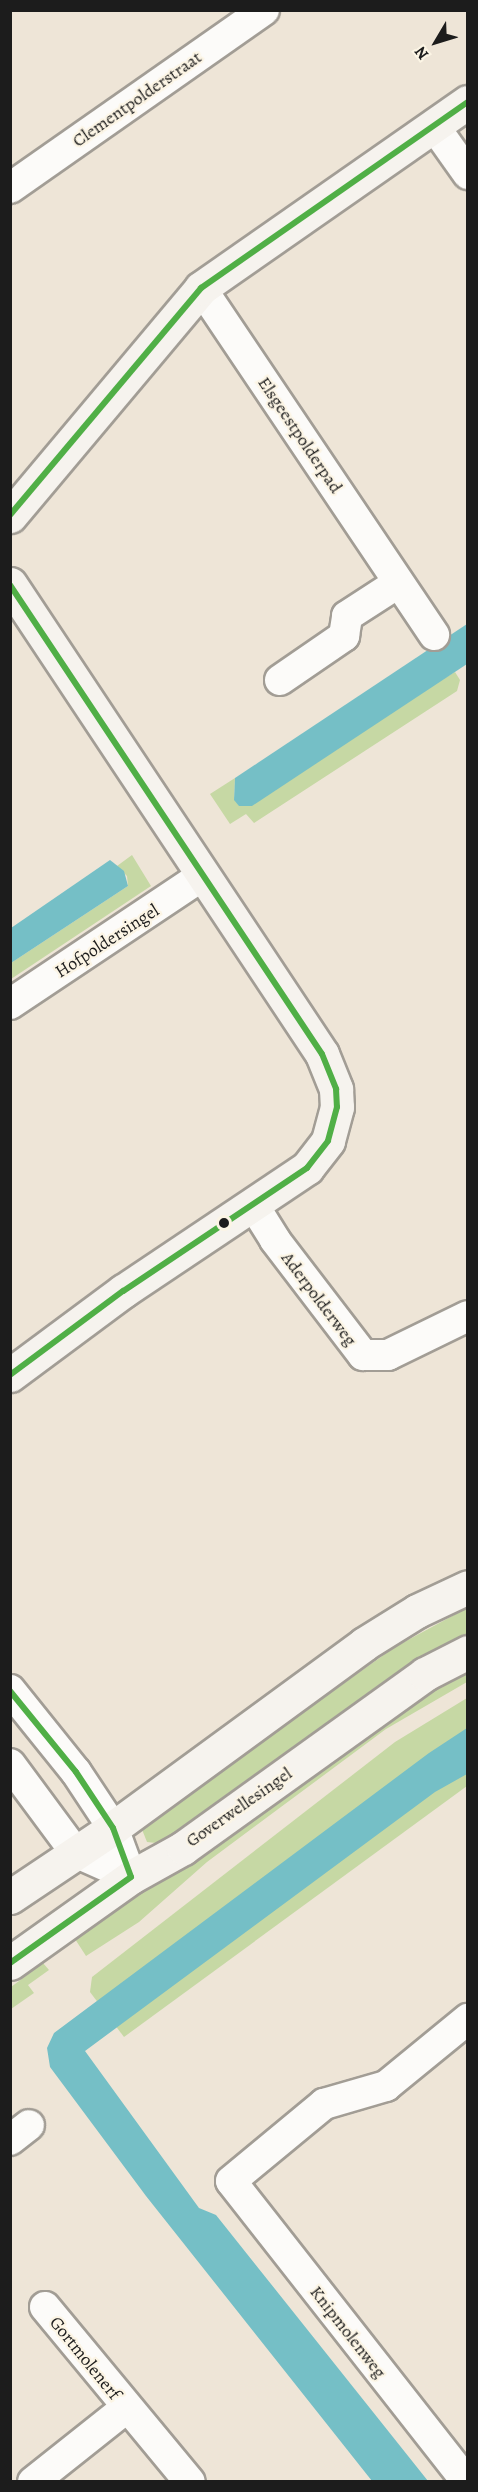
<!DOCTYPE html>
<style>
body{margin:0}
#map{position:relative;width:478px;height:2492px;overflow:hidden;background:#eee5d7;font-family:Alegreya,serif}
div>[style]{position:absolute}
.green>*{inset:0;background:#c6d8a4}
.water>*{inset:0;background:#75bfc6}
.roads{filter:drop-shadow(2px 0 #a29d95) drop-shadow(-2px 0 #a29d95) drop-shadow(0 2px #a29d95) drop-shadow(0 -2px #a29d95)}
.street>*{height:30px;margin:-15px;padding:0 15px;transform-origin:15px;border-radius:15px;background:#fcfbf9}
.secondary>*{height:33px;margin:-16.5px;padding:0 16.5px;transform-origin:16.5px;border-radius:16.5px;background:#f6f3ee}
.bus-1>*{height:6px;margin:-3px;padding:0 3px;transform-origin:3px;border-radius:3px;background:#50af46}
.dots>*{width:16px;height:16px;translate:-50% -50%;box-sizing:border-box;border:3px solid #fcf5e5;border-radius:50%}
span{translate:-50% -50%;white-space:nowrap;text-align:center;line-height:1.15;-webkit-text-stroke:4.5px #fcf5e5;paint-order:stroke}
.street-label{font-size:18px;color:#1c1c1c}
.frame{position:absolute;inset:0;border:12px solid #1c1c1c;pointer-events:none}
.north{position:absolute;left:406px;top:12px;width:60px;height:60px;-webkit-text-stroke:4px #fcf5e5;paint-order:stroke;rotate:232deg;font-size:16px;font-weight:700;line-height:24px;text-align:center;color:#1c1c1c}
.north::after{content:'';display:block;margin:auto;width:21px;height:27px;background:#1c1c1c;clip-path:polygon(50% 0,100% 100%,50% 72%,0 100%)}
</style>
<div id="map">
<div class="green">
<i style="clip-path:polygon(455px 672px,460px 680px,457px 691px,254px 823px,246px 814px,230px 824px,210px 794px,235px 778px,234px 800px)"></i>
<i style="clip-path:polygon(132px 855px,151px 886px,11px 979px,11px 963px,128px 886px,127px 876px,117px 866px)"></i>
<i style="clip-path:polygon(467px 1608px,467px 1641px,165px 1844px,147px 1842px,141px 1827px,395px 1647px)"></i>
<i style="clip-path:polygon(467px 1666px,467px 1682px,386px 1729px,207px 1862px,139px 1922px,86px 1956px,75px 1939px,315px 1764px)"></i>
<i style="clip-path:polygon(467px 1698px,467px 1786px,124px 2037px,90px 1992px,92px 1977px,395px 1742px)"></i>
<i style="clip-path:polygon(43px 1963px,49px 1970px,28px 1985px,34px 1993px,11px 2009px,11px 1987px)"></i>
</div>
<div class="water">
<i style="clip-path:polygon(467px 624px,467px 664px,252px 806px,239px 806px,234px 800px,235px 778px)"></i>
<i style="clip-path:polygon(110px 860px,124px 871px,128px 886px,11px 963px,11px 928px)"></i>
<i style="clip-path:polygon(467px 1728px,467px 1774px,435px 1792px,85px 2051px,199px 2208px,216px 2215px,428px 2481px,372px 2481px,146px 2196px,50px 2067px,47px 2048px,54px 2033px,429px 1753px)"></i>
</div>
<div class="roads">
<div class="street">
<i style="left:434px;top:126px;width:59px;rotate:54.7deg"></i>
<i style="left:10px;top:188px;width:310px;rotate:-35deg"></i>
<i style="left:201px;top:288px;width:418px;rotate:56.1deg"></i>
<i style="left:280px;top:680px;width:78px;rotate:-34.5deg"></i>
<i style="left:344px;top:636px;width:20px;rotate:-81deg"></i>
<i style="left:347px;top:616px;width:61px;rotate:-32.9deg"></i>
<i style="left:10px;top:1004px;width:231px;rotate:-33.7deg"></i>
<i style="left:254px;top:1206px;width:40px;rotate:58deg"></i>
<i style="left:275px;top:1240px;width:145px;rotate:52.6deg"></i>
<i style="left:363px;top:1355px;width:25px"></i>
<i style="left:388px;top:1355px;width:89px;rotate:-26deg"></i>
<i style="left:10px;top:1690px;width:105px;rotate:51.2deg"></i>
<i style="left:76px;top:1772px;width:67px;rotate:56.5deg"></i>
<i style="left:113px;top:1828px;width:52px;rotate:69.8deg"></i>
<i style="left:10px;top:1764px;width:109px;rotate:53.5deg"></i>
<i style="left:75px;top:1852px;width:61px;rotate:24.1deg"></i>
<i style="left:10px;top:2140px;width:24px;rotate:-38deg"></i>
<i style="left:45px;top:2307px;width:227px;rotate:50.4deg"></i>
<i style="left:33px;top:2482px;width:119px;rotate:-38.5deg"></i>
<i style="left:467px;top:2482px;width:382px;rotate:-128.1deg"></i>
<i style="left:231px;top:2181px;width:121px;rotate:-39.6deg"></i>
<i style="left:324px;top:2104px;width:65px;rotate:-16.2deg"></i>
<i style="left:386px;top:2086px;width:106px;rotate:-39.3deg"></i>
</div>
<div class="secondary">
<i style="left:10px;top:516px;width:297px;rotate:-50deg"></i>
<i style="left:201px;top:288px;width:325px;rotate:-34.9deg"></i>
<i style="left:10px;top:584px;width:564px;rotate:56.42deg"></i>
<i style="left:322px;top:1054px;width:38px;rotate:68deg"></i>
<i style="left:336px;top:1089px;width:18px;rotate:87deg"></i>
<i style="left:337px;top:1107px;width:35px;rotate:105deg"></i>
<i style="left:328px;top:1141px;width:34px;rotate:128deg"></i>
<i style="left:307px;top:1168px;width:221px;rotate:146.2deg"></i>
<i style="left:123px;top:1291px;width:141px;rotate:143.4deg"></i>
<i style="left:10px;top:1897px;width:124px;rotate:-33.8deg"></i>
<i style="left:113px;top:1828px;width:311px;rotate:-36.2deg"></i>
<i style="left:364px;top:1644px;width:62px;rotate:-31.9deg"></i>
<i style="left:417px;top:1611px;width:56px;rotate:-25.2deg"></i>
<i style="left:10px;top:1963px;width:148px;rotate:-35.4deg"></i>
<i style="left:131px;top:1877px;width:60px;rotate:-29.1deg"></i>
<i style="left:183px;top:1848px;width:298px;rotate:-35.7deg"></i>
<i style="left:425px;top:1674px;width:48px;rotate:-27.1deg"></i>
</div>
</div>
<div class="bus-1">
<i style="left:10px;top:515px;width:297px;rotate:-49.9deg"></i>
<i style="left:201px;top:288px;width:325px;rotate:-34.9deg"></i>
<i style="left:10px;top:585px;width:563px;rotate:56.37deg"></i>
<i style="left:322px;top:1054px;width:38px;rotate:68deg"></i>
<i style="left:336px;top:1089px;width:18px;rotate:87deg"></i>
<i style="left:337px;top:1107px;width:35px;rotate:105deg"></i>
<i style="left:328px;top:1141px;width:34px;rotate:128deg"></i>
<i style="left:307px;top:1168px;width:221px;rotate:146.2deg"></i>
<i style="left:123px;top:1291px;width:141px;rotate:143.4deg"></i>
<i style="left:10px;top:1691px;width:104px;rotate:50.8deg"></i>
<i style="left:76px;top:1772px;width:67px;rotate:56.5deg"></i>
<i style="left:113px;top:1828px;width:52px;rotate:69.8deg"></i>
<i style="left:131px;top:1877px;width:148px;rotate:144.6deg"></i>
</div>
<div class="dots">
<i style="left:224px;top:1223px;background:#1c1c1c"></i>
</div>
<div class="street-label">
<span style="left:137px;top:99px;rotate:-35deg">Clementpolderstraat</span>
<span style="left:300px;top:435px;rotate:56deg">Elsgeestpolderpad</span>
<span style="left:107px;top:941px;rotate:-33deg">Hofpoldersingel</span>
<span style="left:319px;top:1299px;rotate:53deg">Aderpolderweg</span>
<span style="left:239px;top:1807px;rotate:-35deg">Goverwellesingel</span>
<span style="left:348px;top:2332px;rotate:52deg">Knipmolenweg</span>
<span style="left:85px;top:2358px;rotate:51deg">Gortmolenerf</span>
</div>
<div class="frame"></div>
<div class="north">N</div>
</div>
